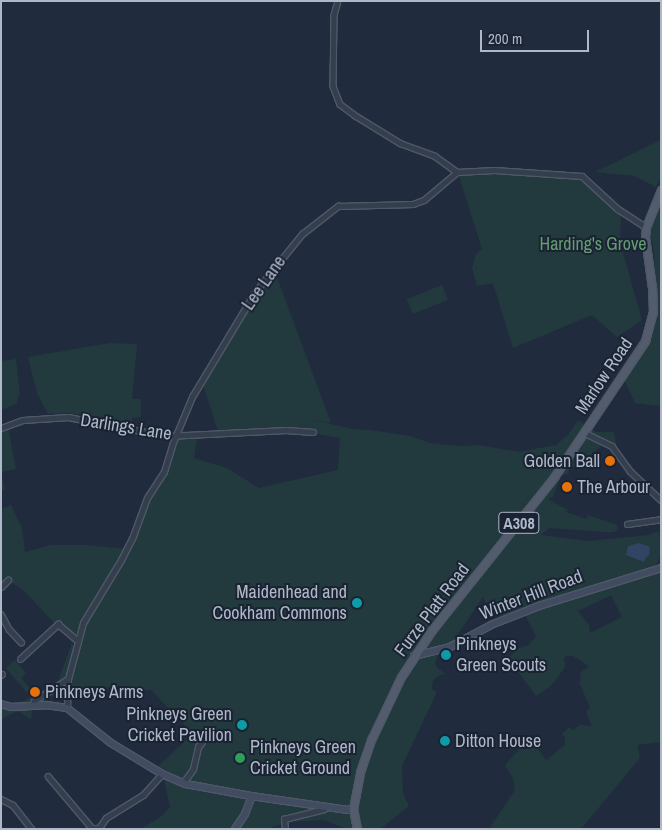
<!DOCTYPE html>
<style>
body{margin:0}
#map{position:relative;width:662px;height:830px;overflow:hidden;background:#202c3d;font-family:"Archivo Narrow",sans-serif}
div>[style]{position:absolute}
.green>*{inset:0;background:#223a3e;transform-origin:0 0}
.water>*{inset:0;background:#314464}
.roads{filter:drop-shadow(1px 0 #4f5868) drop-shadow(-1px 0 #4f5868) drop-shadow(0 1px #4f5868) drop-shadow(0 -1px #4f5868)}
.street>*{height:4.5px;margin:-2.25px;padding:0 2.25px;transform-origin:2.25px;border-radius:2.25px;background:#343e4d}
.secondary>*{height:6px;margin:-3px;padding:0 3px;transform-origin:3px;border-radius:3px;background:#424c60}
.primary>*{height:7px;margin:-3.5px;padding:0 3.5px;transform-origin:3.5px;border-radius:3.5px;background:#525c6d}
.dots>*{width:14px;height:14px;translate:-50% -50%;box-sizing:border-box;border:2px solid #1a2332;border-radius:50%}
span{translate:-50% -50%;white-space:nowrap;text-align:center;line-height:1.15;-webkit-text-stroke:4px #1a2332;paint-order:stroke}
.shield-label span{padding:1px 4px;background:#1a2332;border:1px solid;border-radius:4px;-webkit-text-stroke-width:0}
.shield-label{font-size:16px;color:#afb8c9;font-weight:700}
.park-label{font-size:18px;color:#649c73}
.street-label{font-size:18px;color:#afb8c9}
.poi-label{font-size:18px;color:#afb8c9}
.right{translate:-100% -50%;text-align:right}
.left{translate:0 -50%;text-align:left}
.frame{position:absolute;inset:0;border:2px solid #afb8c9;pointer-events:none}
.scale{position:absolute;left:480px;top:30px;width:109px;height:22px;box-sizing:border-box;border:2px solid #afb8c9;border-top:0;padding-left:6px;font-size:15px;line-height:18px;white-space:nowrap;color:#afb8c9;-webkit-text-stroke:4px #1a2332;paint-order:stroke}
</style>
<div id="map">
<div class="green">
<i style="clip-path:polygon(661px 140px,661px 176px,656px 187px,635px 176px,595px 172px)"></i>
<i style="clip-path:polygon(538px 173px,583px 180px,621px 214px,620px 242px,642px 320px,617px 337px,592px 315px,513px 348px,493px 283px,477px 286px,472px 268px,476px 254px,482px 249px,459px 176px)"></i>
<i style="clip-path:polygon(661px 200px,661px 396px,659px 406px,635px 403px,624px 379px,649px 341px,655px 311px,654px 254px,649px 227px)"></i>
<i style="clip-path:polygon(evenodd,275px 272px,331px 423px,309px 419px,352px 429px,370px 430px,410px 436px,430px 443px,459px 446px,479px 445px,519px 452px,556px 445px,568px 435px,578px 420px,596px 432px,614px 432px,617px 450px,606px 441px,586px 460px,569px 469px,568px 474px,560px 476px,553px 497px,548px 499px,568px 510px,566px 512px,586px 519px,588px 515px,617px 525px,618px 528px,614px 532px,605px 532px,549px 528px,541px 535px,589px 541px,648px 535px,659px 531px,661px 553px,657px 564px,501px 618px,490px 611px,483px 597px,454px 640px,438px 654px,435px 663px,437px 668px,446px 674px,440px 675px,433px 680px,432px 689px,437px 692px,402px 766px,403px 793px,409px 806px,380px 829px,347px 829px,324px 820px,287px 822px,267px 829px,141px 829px,162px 816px,170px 807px,164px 779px,166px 776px,156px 768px,193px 734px,151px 690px,100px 687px,71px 691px,74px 653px,84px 625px,114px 575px,147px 501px,160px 479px,180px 431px,218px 431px,202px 382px,258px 294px,275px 272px,296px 430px,340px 438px,338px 470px,259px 488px,227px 468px,194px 458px,197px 437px,296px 430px)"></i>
<i style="left:442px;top:285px;width:16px;height:38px;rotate:68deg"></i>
<i style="clip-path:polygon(110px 343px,137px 344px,132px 399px,141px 399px,141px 417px,132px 418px,132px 429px,106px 418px,67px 413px,48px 414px,37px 393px,28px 357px)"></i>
<i style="clip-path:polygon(16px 359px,20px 396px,18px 397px,17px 403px,1px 410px,1px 361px)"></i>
<i style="clip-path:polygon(8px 428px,16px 469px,1px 472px,5px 490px,1px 490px,1px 430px)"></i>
<i style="clip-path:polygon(11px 505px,22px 528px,25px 552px,51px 545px,87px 545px,124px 549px,72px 642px,25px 592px,9px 580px,1px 586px,1px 509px)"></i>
<i style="clip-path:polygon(evenodd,661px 570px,661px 742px,637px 745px,640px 758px,581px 829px,489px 829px,515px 790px,513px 778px,505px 765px,530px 738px,546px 760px,565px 745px,565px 738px,562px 734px,569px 727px,573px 730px,580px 725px,592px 726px,586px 712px,590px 707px,579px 682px,581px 680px,580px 673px,589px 666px,573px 656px,566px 656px,564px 659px,565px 667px,551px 686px,536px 696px,508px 658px,514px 653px,514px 650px,529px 645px,536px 636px,524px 613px,661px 570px,611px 595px,622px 617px,590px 633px,589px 625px,578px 611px,611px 595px)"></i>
<i style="clip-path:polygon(72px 643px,74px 647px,67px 690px,55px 693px,44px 704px,33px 704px,31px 719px,18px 711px,1px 719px,1px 701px,10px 705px,17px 705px,58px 681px)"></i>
<i style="clip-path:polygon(15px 660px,26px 673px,21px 678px,30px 688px,27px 693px,6px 668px)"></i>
</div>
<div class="water">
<i style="clip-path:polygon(639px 543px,650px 547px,649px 555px,646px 557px,644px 562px,626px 555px,628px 546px)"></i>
</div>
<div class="roads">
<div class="street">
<i style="left:338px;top:1px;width:15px;rotate:106deg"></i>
<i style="left:334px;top:15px;width:71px;rotate:90.8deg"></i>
<i style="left:333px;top:86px;width:19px;rotate:69deg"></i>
<i style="left:340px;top:104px;width:20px;rotate:37deg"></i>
<i style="left:356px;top:116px;width:52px;rotate:31.5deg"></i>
<i style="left:400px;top:143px;width:37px;rotate:20deg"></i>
<i style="left:435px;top:156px;width:27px;rotate:36deg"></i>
<i style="left:1px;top:428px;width:23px;rotate:-20deg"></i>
<i style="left:23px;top:420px;width:45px;rotate:-3.8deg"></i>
<i style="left:68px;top:417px;width:101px;rotate:10.9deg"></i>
<i style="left:167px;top:436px;width:119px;rotate:-2.9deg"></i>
<i style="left:286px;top:430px;width:27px;rotate:4deg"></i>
<i style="left:585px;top:433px;width:30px;rotate:26deg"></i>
<i style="left:612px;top:446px;width:31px;rotate:54deg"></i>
<i style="left:630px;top:471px;width:42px;rotate:43.1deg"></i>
<i style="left:627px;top:524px;width:34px;rotate:-8deg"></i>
<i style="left:1px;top:587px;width:10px;rotate:-45deg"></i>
<i style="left:1px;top:614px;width:17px;rotate:62deg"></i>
<i style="left:9px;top:629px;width:18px;rotate:47deg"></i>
<i style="left:20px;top:659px;width:52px;rotate:-42.6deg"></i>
<i style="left:58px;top:624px;width:25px;rotate:40deg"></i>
<i style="left:1px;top:675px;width:1px;rotate:-45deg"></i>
<i style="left:32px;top:705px;width:4px;rotate:-63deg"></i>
<i style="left:34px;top:701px;width:40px;rotate:-32.9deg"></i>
<i style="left:67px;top:708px;width:29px;rotate:-88deg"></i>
<i style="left:68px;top:679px;width:58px;rotate:-75deg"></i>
<i style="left:83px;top:623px;width:74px;rotate:-58.9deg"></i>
<i style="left:121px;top:560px;width:27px;rotate:-63deg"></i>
<i style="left:133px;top:536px;width:40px;rotate:-69.8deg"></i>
<i style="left:147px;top:498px;width:31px;rotate:-57deg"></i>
<i style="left:164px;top:472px;width:28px;rotate:-73deg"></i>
<i style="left:172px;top:445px;width:52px;rotate:-67.4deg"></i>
<i style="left:192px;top:397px;width:122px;rotate:-59deg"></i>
<i style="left:255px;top:292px;width:75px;rotate:-51deg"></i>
<i style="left:302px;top:234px;width:46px;rotate:-37.9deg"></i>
<i style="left:338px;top:206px;width:75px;rotate:-1.5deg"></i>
<i style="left:413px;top:204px;width:12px;rotate:-20deg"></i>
<i style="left:424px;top:200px;width:43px;rotate:-40.3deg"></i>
<i style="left:457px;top:172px;width:37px;rotate:-3deg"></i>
<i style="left:494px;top:170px;width:88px;rotate:3.9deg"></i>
<i style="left:582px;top:176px;width:49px;rotate:42.5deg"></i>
<i style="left:618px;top:209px;width:33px;rotate:33deg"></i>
<i style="left:48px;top:776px;width:68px;rotate:49.8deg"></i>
<i style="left:92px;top:828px;width:7px"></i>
<i style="left:99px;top:828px;width:12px;rotate:-55deg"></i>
<i style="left:106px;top:818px;width:44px;rotate:-31.9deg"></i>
<i style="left:143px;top:795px;width:28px;rotate:-48deg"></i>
<i style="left:183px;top:783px;width:17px;rotate:-54deg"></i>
<i style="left:193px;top:769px;width:23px;rotate:-77deg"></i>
<i style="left:198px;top:747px;width:6px;rotate:-51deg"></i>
<i style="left:1px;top:799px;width:13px;rotate:27deg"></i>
<i style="left:13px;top:805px;width:31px;rotate:52deg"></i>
<i style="left:285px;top:829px;width:10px;rotate:-96deg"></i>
<i style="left:284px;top:819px;width:41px;rotate:-14deg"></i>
</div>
<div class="secondary">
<i style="left:414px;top:656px;width:37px;rotate:-14deg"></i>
<i style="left:450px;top:647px;width:47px;rotate:-28.2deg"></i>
<i style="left:491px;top:625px;width:52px;rotate:-21.6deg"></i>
<i style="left:539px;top:606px;width:128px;rotate:-17.3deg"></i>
<i style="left:1px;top:704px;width:10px;rotate:17deg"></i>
<i style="left:11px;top:707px;width:35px;rotate:-3deg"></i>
<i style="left:46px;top:705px;width:21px;rotate:8deg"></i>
<i style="left:67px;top:708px;width:56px;rotate:38.5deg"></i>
<i style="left:111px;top:743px;width:60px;rotate:31.3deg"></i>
<i style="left:162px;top:774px;width:26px;rotate:23deg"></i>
<i style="left:186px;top:784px;width:66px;rotate:10.5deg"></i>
<i style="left:251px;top:796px;width:98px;rotate:8.2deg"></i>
<i style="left:348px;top:810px;width:5px;rotate:-11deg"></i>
<i style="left:235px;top:829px;width:18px;rotate:-56deg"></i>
<i style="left:245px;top:814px;width:19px;rotate:-69deg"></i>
</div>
<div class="primary">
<i style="left:357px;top:829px;width:20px;rotate:-101deg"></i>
<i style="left:353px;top:809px;width:38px;rotate:-79deg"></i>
<i style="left:360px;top:772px;width:36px;rotate:-71deg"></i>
<i style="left:372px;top:738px;width:68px;rotate:-64.6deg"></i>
<i style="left:401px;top:677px;width:56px;rotate:-56.6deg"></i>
<i style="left:432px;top:630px;width:196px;rotate:-51.4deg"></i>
<i style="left:554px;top:477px;width:164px;rotate:-56.2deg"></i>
<i style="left:645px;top:341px;width:30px;rotate:-75deg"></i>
<i style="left:653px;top:312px;width:24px;rotate:-92deg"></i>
<i style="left:652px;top:288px;width:51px;rotate:-97.8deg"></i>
<i style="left:645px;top:237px;width:10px;rotate:-84deg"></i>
<i style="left:646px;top:227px;width:40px;rotate:-68deg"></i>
</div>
</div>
<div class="dots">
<i style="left:610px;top:461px;background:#e8710a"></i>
<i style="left:567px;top:487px;background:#e8710a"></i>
<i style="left:357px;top:603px;background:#0f9aa8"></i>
<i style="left:446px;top:655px;background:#0f9aa8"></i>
<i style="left:35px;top:692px;background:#e8710a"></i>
<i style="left:242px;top:725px;background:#0f9aa8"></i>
<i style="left:445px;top:741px;background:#0f9aa8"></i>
<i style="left:240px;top:758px;background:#2e9e5b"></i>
</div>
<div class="shield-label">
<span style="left:519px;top:523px">A308</span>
</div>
<div class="park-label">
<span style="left:593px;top:244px">Harding's Grove</span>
</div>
<div class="street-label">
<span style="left:264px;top:283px;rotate:-55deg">Lee Lane</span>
<span style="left:604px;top:376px;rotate:-56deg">Marlow Road</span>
<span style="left:126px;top:427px;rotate:9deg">Darlings Lane</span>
<span style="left:531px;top:595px;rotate:-21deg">Winter Hill Road</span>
<span style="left:432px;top:610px;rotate:-53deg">Furze Platt Road</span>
</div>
<div class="poi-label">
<span class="right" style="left:600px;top:461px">Golden Ball</span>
<span class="left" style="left:577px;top:487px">The Arbour</span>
<span class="right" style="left:347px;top:603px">Maidenhead and<br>Cookham Commons</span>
<span class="left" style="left:456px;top:655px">Pinkneys<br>Green Scouts</span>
<span class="left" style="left:45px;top:692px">Pinkneys Arms</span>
<span class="right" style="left:232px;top:725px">Pinkneys Green<br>Cricket Pavilion</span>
<span class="left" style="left:455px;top:741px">Ditton House</span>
<span class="left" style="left:250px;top:758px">Pinkneys Green<br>Cricket Ground</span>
</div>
<div class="frame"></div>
<div class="scale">200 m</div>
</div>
